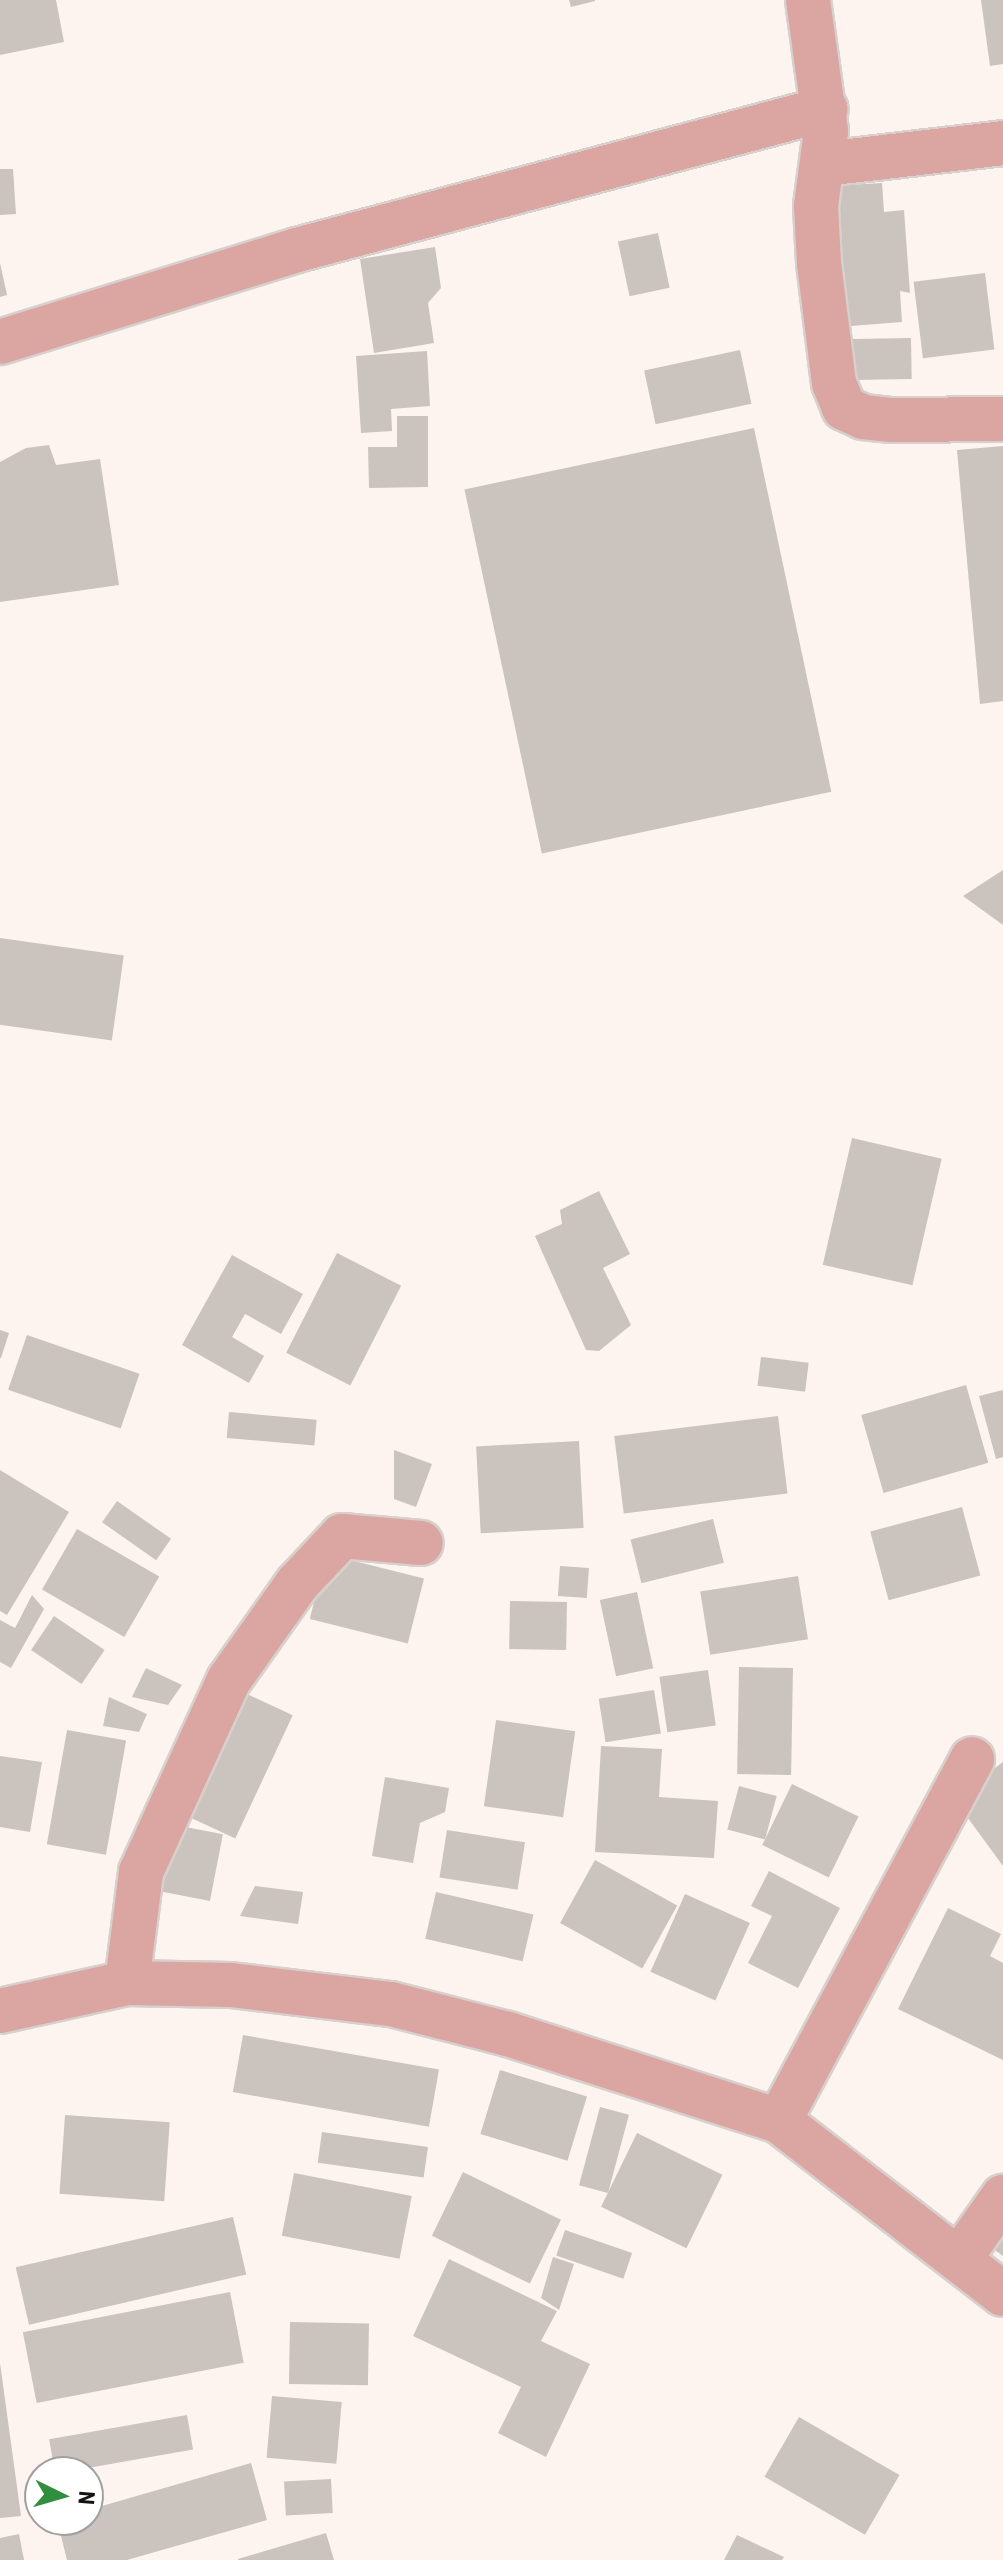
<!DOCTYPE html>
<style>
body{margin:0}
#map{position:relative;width:1003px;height:2560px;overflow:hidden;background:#fdf4f0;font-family:"Roboto Condensed",sans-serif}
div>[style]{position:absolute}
.building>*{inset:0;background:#cac3be;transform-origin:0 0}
.roads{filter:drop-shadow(2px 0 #d8d0cc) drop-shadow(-2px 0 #d8d0cc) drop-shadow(0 2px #d8d0cc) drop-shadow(0 -2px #d8d0cc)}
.minor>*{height:44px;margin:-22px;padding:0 22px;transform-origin:22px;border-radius:22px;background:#dba5a2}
span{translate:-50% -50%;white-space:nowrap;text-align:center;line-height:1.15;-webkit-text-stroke:7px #fff;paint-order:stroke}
.north{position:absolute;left:24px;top:2456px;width:80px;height:80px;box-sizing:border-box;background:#fff;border:2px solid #a1a0a0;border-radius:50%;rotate:95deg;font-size:22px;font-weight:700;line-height:32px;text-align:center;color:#151211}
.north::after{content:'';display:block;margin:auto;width:28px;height:36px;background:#328e3f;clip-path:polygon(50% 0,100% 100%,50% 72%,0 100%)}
</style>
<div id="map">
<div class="building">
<i style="clip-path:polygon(0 0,56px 0,64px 42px,0 55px)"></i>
<i style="clip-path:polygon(569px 0,595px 0,595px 1px,571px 7px)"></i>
<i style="clip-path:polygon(981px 0,1003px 0,1003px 64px,990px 66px)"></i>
<i style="clip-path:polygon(0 169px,13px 169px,16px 214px,0 215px)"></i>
<i style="clip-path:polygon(882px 183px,884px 212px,904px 210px,910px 293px,900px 291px,902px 322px,838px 327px,829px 186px)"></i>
<i style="left:658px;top:233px;width:56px;height:41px;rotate:78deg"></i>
<i style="clip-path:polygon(435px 247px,441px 288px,428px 303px,434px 343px,374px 353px,360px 259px)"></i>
<i style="clip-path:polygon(0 263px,7px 295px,0 297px)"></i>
<i style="left:985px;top:273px;width:77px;height:72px;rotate:83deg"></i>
<i style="left:911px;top:338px;width:41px;height:73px;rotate:89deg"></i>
<i style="left:740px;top:350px;width:55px;height:98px;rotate:78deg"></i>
<i style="clip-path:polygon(427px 351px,430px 406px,391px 409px,392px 431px,361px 433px,356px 356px)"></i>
<i style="clip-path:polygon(397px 416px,428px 416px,428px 487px,369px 488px,368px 447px,397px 447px)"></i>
<i style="left:754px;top:428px;width:372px;height:296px;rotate:78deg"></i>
<i style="clip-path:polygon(49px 445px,56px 465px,100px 459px,119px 585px,0 602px,0 462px,26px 448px)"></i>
<i style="clip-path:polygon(1003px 446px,1003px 701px,980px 704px,957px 450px)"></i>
<i style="clip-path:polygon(1003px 870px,1003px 925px,963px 896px)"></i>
<i style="left:0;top:938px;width:125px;height:86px;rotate:8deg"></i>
<i style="left:852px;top:1138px;width:92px;height:130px;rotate:13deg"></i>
<i style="clip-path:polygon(599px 1191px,630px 1254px,603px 1268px,631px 1325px,599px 1351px,586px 1350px,535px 1236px,562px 1224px,560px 1210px)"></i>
<i style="left:337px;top:1253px;width:72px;height:112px;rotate:27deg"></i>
<i style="clip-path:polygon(232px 1255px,303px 1294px,281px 1334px,245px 1314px,232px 1337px,264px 1356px,249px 1383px,182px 1345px)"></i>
<i style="clip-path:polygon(0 1330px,9px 1333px,1px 1358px,0 1358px)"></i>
<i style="left:27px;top:1335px;width:119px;height:58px;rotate:19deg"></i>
<i style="left:761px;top:1357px;width:48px;height:29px;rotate:7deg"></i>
<i style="left:966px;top:1385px;width:81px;height:109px;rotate:74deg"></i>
<i style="clip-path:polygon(1003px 1390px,1003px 1457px,996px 1459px,979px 1396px)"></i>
<i style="left:229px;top:1412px;width:88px;height:26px;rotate:5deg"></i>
<i style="left:778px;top:1416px;width:78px;height:165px;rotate:83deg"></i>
<i style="left:579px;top:1441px;width:87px;height:103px;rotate:87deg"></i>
<i style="clip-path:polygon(394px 1450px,432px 1464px,416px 1507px,394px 1499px)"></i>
<i style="clip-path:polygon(0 1470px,69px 1512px,7px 1615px,0 1611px)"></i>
<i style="left:117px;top:1501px;width:66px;height:26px;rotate:35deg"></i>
<i style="left:962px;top:1507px;width:71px;height:95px;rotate:75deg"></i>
<i style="left:713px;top:1519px;width:45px;height:85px;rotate:76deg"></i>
<i style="left:77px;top:1529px;width:95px;height:70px;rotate:30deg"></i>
<i style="left:326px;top:1554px;width:101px;height:67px;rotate:14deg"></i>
<i style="left:560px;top:1566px;width:29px;height:30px;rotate:4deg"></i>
<i style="left:798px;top:1576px;width:64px;height:99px;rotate:81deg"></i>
<i style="left:637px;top:1592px;width:78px;height:38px;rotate:78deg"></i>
<i style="clip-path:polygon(32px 1595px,44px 1609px,11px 1668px,0 1662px,0 1620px,15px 1628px)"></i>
<i style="left:510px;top:1601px;width:57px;height:48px;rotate:1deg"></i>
<i style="left:54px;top:1616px;width:61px;height:41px;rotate:34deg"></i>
<i style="left:739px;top:1667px;width:54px;height:107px;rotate:1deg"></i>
<i style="clip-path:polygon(146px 1668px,182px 1685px,168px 1705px,132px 1697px)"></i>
<i style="left:708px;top:1670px;width:56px;height:49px;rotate:82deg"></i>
<i style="left:232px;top:1687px;width:67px;height:136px;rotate:25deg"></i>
<i style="left:654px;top:1690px;width:44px;height:56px;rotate:81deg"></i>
<i style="clip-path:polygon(109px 1697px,147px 1714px,139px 1732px,103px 1726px)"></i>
<i style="left:496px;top:1720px;width:80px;height:87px;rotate:8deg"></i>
<i style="left:67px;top:1730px;width:60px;height:116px;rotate:10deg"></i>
<i style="clip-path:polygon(601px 1746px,662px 1749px,659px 1797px,718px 1801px,714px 1858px,595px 1852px)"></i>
<i style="clip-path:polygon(0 1756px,42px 1762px,30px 1832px,0 1827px)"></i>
<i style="clip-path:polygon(1003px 1762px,1003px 1866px,954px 1799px)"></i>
<i style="clip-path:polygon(385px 1777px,449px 1788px,445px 1812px,420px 1823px,413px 1863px,372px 1856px)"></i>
<i style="left:792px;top:1784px;width:74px;height:68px;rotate:26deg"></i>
<i style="left:739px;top:1786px;width:39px;height:45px;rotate:15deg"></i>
<i style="left:165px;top:1823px;width:59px;height:68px;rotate:11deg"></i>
<i style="left:447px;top:1830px;width:79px;height:48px;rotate:9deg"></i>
<i style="left:595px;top:1860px;width:94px;height:72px;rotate:29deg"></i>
<i style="clip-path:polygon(769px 1871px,840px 1908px,798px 1988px,748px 1963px,772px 1916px,751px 1906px)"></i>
<i style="clip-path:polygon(255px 1886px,303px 1892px,298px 1924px,240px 1916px)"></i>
<i style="left:436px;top:1892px;width:100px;height:48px;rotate:13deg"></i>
<i style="left:685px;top:1894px;width:71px;height:85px;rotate:24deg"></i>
<i style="clip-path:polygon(948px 1908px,1001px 1934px,990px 1956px,1003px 1963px,1003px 2060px,898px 2009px)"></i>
<i style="left:243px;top:2035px;width:199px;height:58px;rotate:10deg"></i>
<i style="left:500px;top:2070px;width:91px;height:67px;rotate:17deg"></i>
<i style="left:600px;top:2107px;width:30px;height:81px;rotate:15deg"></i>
<i style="left:65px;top:2115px;width:105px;height:79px;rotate:4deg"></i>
<i style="left:322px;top:2132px;width:107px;height:31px;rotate:8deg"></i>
<i style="left:637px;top:2133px;width:95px;height:82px;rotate:26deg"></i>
<i style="left:463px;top:2172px;width:109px;height:71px;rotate:26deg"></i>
<i style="left:294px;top:2173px;width:120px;height:64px;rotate:11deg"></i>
<i style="left:233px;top:2217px;width:59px;height:223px;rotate:77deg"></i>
<i style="clip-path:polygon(1003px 2223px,1003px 2256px,988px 2245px)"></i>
<i style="left:565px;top:2230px;width:71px;height:27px;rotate:19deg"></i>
<i style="clip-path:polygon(553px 2257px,574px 2264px,559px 2310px,541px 2298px)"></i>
<i style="clip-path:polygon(449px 2259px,557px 2311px,541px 2341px,590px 2364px,546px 2457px,498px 2433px,521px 2387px,413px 2336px)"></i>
<i style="left:230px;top:2292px;width:72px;height:211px;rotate:79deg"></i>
<i style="left:290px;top:2322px;width:79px;height:62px;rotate:1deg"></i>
<i style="clip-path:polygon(0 2363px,21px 2516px,0 2518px)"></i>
<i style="left:272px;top:2396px;width:70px;height:62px;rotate:5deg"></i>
<i style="left:187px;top:2415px;width:35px;height:140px;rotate:80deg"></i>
<i style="left:799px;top:2417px;width:116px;height:69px;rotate:30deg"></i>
<i style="clip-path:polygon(251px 2463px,267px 2520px,127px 2560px,67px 2560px,57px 2520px,88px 2520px,88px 2510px)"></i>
<i style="left:331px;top:2479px;width:34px;height:47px;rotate:87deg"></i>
<i style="clip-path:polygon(326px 2533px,334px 2560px,238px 2560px,238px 2559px)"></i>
<i style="clip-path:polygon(19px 2534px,24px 2560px,0 2560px,0 2538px)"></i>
<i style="clip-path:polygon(737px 2535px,784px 2557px,782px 2560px,724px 2560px)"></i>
</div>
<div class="roads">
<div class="minor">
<i style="left:808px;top:0;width:132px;rotate:82.2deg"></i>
<i style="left:826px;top:131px;width:76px;rotate:97.6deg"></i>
<i style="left:816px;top:206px;width:57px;rotate:87deg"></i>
<i style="left:819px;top:263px;width:121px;rotate:82.9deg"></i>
<i style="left:834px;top:383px;width:27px;rotate:68deg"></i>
<i style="left:844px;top:408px;width:21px;rotate:25deg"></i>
<i style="left:863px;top:417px;width:29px;rotate:6deg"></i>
<i style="left:892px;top:420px;width:111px;rotate:-0.5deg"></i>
<i style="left:825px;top:164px;width:179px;rotate:-6.7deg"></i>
<i style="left:0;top:342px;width:311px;rotate:-17.2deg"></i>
<i style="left:297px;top:250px;width:547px;rotate:-14.95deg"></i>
<i style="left:127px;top:1983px;width:112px;rotate:-82.8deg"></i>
<i style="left:141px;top:1872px;width:211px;rotate:-65.4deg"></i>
<i style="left:229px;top:1680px;width:118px;rotate:-54.7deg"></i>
<i style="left:297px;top:1584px;width:66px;rotate:-46.8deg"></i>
<i style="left:342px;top:1536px;width:79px;rotate:5.1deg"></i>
<i style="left:0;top:2011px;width:130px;rotate:-12.4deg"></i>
<i style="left:127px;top:1983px;width:104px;rotate:1.1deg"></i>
<i style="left:231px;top:1985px;width:161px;rotate:6.8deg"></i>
<i style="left:391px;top:2004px;width:121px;rotate:14.4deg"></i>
<i style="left:508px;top:2034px;width:285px;rotate:17.8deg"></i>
<i style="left:779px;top:2121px;width:283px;rotate:37.7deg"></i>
<i style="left:779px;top:2121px;width:410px;rotate:-61.9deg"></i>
<i style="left:960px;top:2258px;width:75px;rotate:-54.8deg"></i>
</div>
</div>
<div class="north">N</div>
</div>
